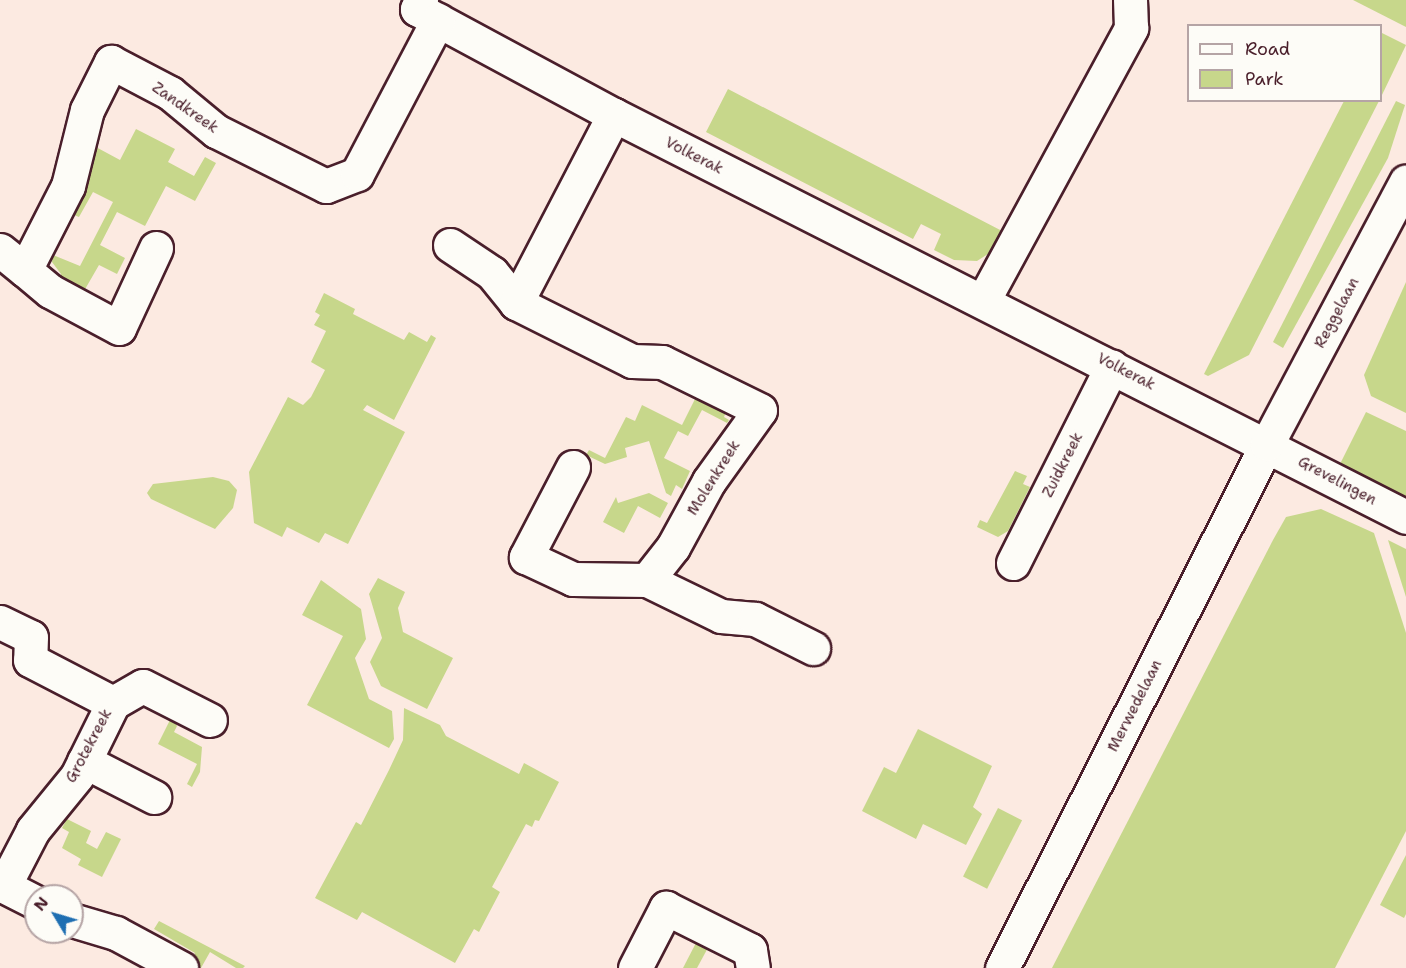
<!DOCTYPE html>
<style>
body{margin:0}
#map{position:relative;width:1406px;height:968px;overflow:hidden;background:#fceae1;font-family:"Shantell Sans",sans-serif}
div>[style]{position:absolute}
.green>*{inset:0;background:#c7d78b;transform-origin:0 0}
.roads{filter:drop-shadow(2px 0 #4a1f2b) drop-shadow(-2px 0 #4a1f2b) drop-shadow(0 2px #4a1f2b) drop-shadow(0 -2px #4a1f2b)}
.minor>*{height:33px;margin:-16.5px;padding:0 16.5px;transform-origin:16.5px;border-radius:16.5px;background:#fdfcf7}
.tertiary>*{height:33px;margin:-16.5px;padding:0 16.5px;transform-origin:16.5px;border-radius:16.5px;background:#fdfcf7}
span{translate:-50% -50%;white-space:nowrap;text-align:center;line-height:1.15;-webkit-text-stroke:6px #fdfcf7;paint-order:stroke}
.street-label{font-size:15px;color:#4a1f2b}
.legend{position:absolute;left:1187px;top:24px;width:195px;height:78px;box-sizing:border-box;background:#fdfcf7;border:2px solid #b5a4a5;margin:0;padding:8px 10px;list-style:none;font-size:18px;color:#4a1f2b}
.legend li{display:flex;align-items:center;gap:12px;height:30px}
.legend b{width:30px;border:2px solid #b5a4a5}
.north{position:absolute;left:24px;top:884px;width:60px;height:60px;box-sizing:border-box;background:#fdfcf7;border:2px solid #b5a4a5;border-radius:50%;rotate:308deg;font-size:16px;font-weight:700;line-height:24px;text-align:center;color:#4a1f2b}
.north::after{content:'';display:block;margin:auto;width:21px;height:27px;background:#1f6fb2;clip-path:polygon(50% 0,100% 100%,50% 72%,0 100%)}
</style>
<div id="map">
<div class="green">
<i style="clip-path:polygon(1353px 0,1406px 0,1406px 27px)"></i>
<i style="clip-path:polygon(1380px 32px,1406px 45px,1381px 97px,1380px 97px)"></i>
<i style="clip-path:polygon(728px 89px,1004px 232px,991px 252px,977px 261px,954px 260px,934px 250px,941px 234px,921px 224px,913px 239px,706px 132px)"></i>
<i style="clip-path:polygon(1344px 101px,1379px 101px,1249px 355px,1208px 376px,1204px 374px)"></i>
<i style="clip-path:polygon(1396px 101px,1405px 105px,1388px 158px,1283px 348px,1273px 342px)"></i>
<i style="clip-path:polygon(136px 129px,175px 149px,168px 162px,194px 176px,205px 157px,216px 163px,195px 201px,166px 186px,145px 226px,117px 212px,100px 245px,125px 258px,117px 274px,99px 265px,84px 291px,59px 278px,61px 274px,52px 262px,53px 255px,80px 266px,113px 202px,93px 192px,79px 217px,74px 215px,86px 190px,83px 188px,91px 173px,88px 164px,94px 146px,120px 160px)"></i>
<i style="clip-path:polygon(1406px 282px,1406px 413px,1371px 396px,1364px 375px)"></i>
<i style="clip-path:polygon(324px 293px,355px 309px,353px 314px,404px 340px,409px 332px,427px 342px,431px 335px,436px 338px,394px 420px,367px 405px,363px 410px,405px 432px,348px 544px,325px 533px,319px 543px,287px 527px,282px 537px,254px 523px,249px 472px,288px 397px,303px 405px,311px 397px,325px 370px,311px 362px,326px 331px,314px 325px,320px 315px,315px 312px)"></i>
<i style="clip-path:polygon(696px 397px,726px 412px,724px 417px,729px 420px,727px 423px,702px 410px,688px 436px,678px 431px,664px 458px,690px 471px,682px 489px,676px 485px,671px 496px,666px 493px,649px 441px,625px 448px,627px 457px,605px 464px,586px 455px,589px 450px,605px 458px,626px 417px,635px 421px,642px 405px,682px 425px)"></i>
<i style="clip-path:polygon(1366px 412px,1406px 431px,1406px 497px,1340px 464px)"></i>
<i style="clip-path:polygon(1015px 471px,1027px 476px,1023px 484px,1030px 487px,1008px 531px,998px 537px,977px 527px,980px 520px,987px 523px)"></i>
<i style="clip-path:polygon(213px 477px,229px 481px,237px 490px,233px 508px,215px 529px,151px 499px,147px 493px,153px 484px)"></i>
<i style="clip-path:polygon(649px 493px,668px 503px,660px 518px,638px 506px,624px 533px,603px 522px,616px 497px,618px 503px)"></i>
<i style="clip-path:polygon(1321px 509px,1374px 533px,1406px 633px,1406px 831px,1335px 968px,1052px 968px,1273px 540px,1286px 517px)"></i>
<i style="clip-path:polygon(1388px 540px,1406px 549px,1406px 597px)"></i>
<i style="clip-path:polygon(378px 578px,405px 592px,398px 608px,403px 632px,453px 658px,427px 709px,381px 686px,370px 662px,382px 638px,369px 594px)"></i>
<i style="clip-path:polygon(321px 580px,361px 609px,366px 639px,355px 658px,369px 699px,392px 711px,394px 739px,389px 748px,307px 705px,343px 636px,302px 615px)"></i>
<i style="clip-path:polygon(404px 708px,440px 725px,446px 736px,519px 774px,524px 763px,559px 782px,539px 821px,535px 820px,532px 827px,526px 824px,492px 887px,500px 892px,479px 932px,474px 929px,455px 963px,362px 912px,357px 920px,315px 898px,356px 822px,361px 825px,389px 770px,403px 740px)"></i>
<i style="clip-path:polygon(172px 716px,177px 726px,174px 732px,202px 747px,200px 772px,192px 787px,187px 784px,197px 764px,158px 744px)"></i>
<i style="clip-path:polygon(918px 729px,992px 766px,973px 807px,982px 814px,966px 845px,923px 824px,916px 839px,862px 811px,884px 767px,896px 773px)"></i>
<i style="left:998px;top:808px;width:27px;height:77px;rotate:27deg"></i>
<i style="clip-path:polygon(67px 819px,91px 831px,86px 843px,97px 849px,106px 832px,121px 839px,102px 877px,78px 865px,81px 859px,62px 848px,69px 832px,62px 828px)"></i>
<i style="clip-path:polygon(1406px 855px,1406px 914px,1404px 918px,1380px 905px)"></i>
<i style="clip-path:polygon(159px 921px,245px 966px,243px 968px,236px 968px,210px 952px,201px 968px,196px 967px,199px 962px,193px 958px,195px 953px,154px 929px)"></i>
<i style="clip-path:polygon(698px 939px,710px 944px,697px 968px,683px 968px)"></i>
</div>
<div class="roads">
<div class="minor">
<i style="left:421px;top:0;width:10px;rotate:114deg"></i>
<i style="left:417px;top:9px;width:224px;rotate:28.3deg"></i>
<i style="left:614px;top:115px;width:888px;rotate:26.91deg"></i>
<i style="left:450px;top:245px;width:50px;rotate:33.7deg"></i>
<i style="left:492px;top:273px;width:38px;rotate:51deg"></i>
<i style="left:156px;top:248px;width:88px;rotate:114.8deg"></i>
<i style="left:119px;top:328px;width:78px;rotate:-151.8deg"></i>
<i style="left:50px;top:291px;width:33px;rotate:-140deg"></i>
<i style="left:25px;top:270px;width:94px;rotate:-62.9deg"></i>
<i style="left:68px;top:186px;width:78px;rotate:-76deg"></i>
<i style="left:87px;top:110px;width:54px;rotate:-63.4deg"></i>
<i style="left:111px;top:62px;width:67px;rotate:27.7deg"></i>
<i style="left:170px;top:93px;width:60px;rotate:39.6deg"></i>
<i style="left:216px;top:131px;width:123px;rotate:26.6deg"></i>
<i style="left:326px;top:186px;width:33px;rotate:-21deg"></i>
<i style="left:357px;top:174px;width:174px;rotate:-62.3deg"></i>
<i style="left:0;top:250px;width:32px;rotate:39deg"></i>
<i style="left:983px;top:301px;width:311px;rotate:-61.5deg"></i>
<i style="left:1131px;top:28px;width:28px;rotate:-92deg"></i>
<i style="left:573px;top:467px;width:102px;rotate:117.6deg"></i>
<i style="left:526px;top:557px;width:52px;rotate:25.1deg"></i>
<i style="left:573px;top:579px;width:74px;rotate:0.8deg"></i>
<i style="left:647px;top:580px;width:42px;rotate:-51.8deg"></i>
<i style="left:673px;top:547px;width:75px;rotate:-61.4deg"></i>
<i style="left:709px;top:481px;width:87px;rotate:-54.3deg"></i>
<i style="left:760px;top:410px;width:109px;rotate:-153.9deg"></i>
<i style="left:662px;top:362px;width:30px;rotate:-178deg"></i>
<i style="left:632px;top:361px;width:130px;rotate:-153.4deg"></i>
<i style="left:516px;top:303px;width:212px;rotate:-62.5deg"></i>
<i style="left:1013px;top:563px;width:220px;rotate:-63.3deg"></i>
<i style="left:647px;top:580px;width:82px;rotate:25.9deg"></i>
<i style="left:721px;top:616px;width:34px;rotate:5deg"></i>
<i style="left:755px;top:619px;width:65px;rotate:26.6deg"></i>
<i style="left:0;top:622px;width:34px;rotate:26deg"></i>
<i style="left:31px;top:637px;width:23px;rotate:92deg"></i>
<i style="left:30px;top:660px;width:93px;rotate:27.4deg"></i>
<i style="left:113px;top:703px;width:81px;rotate:116.3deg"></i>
<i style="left:77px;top:776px;width:70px;rotate:129.2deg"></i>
<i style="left:33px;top:830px;width:63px;rotate:117.4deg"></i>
<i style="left:4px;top:886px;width:36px;rotate:27deg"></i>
<i style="left:113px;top:703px;width:34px;rotate:-30deg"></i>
<i style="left:143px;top:686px;width:75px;rotate:26.9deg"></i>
<i style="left:84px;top:761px;width:79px;rotate:27.2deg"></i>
<i style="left:72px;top:920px;width:46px;rotate:16.5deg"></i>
<i style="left:116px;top:933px;width:74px;rotate:28.3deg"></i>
<i style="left:635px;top:968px;width:68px;rotate:-62.7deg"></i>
<i style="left:666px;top:908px;width:94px;rotate:26.6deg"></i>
<i style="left:750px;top:950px;width:18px;rotate:81deg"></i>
</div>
<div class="tertiary">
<i style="left:1002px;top:968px;width:587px;rotate:-63.17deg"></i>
<i style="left:1267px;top:444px;width:297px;rotate:-62.1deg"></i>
</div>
</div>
<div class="street-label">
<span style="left:185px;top:108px;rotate:35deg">Zandkreek</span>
<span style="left:694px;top:156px;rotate:27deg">Volkerak</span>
<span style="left:1337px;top:313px;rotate:-62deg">Reggelaan</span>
<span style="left:1126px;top:372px;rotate:27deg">Volkerak</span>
<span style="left:1063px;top:465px;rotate:-63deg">Zuidkreek</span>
<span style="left:714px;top:478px;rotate:-58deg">Molenkreek</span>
<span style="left:1337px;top:481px;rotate:28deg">Grevelingen</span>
<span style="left:1135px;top:706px;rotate:-63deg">Merwedelaan</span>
<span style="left:89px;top:746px;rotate:-62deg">Grotekreek</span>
</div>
<ul class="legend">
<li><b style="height:8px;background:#fdfcf7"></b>Road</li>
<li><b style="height:16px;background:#c7d78b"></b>Park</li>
</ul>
<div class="north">N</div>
</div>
